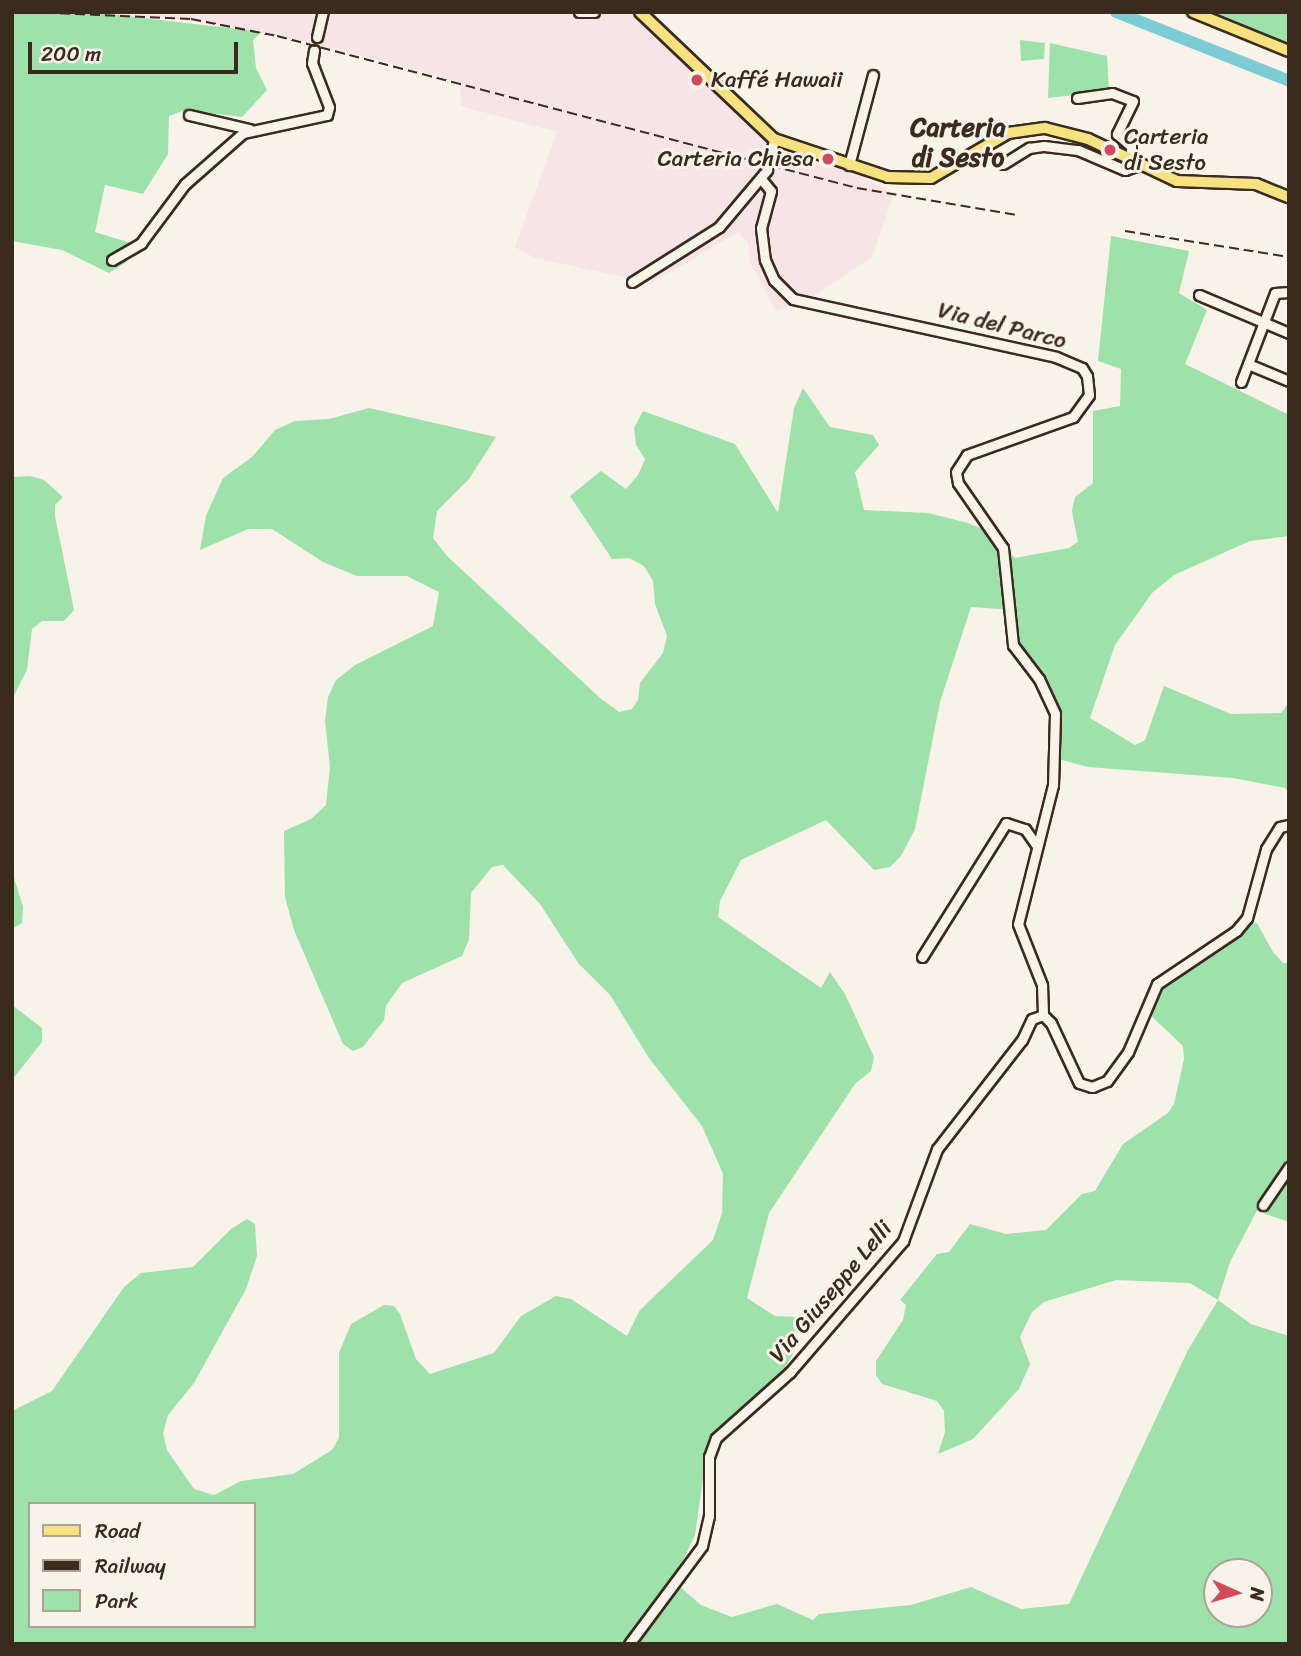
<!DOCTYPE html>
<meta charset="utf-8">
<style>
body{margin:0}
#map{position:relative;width:1301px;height:1656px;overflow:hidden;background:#f7f3e8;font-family:Sriracha,sans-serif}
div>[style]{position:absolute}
.built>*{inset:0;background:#f6e4e7}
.green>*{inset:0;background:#9ee1ab}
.river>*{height:12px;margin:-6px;padding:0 6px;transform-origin:6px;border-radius:6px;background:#7bccd5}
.roads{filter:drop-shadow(2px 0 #3b2a1e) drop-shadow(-2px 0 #3b2a1e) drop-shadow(0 2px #3b2a1e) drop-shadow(0 -2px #3b2a1e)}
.minor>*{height:9px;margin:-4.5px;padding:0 4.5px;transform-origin:4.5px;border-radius:4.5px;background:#f7f3e8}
.major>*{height:10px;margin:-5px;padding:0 5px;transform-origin:5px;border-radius:5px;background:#f6e281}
.rail>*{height:2px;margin-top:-1px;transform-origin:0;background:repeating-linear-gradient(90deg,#3b2a1e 0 10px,transparent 0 15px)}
.dots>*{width:19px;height:19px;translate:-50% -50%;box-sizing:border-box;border:4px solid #f7f3e8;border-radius:50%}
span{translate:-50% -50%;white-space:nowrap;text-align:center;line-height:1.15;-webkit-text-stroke:6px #f7f3e8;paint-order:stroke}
.poi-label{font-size:23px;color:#3b2a1e}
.left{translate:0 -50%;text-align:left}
.right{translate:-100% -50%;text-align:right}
.street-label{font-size:23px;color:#3b2a1e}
.quarter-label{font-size:26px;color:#3b2a1e;font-weight:700}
.frame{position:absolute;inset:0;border:14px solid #3b2a1e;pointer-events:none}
.legend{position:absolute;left:28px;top:1502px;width:228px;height:126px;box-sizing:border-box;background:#f7f3e8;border:2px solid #aca397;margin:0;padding:9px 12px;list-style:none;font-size:21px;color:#3b2a1e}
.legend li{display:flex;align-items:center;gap:14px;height:35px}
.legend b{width:35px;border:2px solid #aca397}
.north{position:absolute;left:1203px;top:1558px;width:70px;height:70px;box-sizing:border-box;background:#f7f3e8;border:2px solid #aca397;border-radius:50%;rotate:94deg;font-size:19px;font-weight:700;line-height:28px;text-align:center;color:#3b2a1e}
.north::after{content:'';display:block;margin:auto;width:24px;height:32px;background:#d1495b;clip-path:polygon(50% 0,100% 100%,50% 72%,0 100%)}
.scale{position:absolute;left:28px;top:42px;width:210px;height:32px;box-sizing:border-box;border:4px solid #3b2a1e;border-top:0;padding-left:9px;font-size:21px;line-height:24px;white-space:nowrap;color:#3b2a1e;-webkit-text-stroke:5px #f7f3e8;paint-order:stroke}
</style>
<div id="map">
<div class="built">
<i style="clip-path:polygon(93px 12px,642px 12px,658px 36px,776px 139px,776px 150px,852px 171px,894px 194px,872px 257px,805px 302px,776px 310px,750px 262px,748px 242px,738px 232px,652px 283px,535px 258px,515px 247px,557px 132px,461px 106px,460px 82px,349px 52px,212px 23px)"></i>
</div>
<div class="green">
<i style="clip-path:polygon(93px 12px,262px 32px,253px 40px,256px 68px,267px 90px,242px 117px,185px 110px,169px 116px,168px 154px,143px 194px,105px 185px,95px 232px,137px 245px,125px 263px,109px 273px,62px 250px,12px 241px,12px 14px)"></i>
<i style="clip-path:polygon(1192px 12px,1289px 12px,1289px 53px)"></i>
<i style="clip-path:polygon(1020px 40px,1045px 43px,1044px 59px,1021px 61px)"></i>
<i style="clip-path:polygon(1050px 43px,1107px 56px,1109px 91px,1048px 98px)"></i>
<i style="clip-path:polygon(evenodd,1111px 236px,1189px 251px,1179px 293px,1207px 310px,1185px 364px,1289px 415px,1289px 536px,1250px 541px,1174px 575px,1152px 593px,1115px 645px,1090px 718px,1135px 745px,1145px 740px,1164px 686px,1231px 714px,1281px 713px,1289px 702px,1289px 793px,1285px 788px,1233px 778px,1088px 767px,1058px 759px,1057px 705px,1039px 668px,1016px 639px,1012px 610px,971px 607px,940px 702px,915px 829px,901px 856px,890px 867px,874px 870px,826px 820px,741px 860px,720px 901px,718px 917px,821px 988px,830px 972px,845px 994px,874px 1057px,871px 1071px,855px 1084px,769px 1213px,747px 1298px,775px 1316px,800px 1317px,793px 1354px,776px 1382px,743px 1407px,707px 1450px,695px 1535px,673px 1581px,701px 1605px,732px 1617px,777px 1604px,813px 1620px,819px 1614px,911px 1605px,971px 1587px,1021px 1609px,1069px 1604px,1188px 1350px,1218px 1300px,1190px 1283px,1116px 1280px,1044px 1302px,1032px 1312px,1020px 1337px,1030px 1364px,1019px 1389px,973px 1439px,938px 1454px,945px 1432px,944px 1411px,937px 1401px,882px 1384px,876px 1375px,876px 1361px,903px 1320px,906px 1305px,900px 1300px,937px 1254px,949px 1252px,970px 1224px,1006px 1234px,1046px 1230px,1082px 1194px,1095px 1191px,1123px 1144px,1168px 1113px,1174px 1104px,1184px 1059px,1183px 1046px,1147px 1012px,1154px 990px,1245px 925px,1257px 923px,1273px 952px,1283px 963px,1289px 963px,1289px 1222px,1263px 1213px,1262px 1201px,1230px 1262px,1218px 1300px,1251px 1324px,1289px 1336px,1289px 1644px,12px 1644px,12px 1411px,52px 1391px,124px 1287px,141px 1273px,193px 1267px,231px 1229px,247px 1219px,255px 1224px,257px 1256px,246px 1289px,194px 1383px,168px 1415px,163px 1433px,167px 1450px,194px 1489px,214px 1495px,241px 1481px,293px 1474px,332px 1450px,339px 1438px,339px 1353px,351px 1324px,384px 1305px,394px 1306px,400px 1314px,416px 1359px,430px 1374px,494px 1353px,521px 1316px,556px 1296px,571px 1299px,627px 1336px,640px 1310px,713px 1240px,722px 1213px,723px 1174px,702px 1126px,649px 1058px,610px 995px,579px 964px,540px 904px,503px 865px,492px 867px,471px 893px,469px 939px,462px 956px,402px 983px,386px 1006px,384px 1020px,363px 1047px,353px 1051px,343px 1044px,294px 930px,285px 897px,284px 831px,311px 819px,326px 805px,330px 767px,325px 721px,328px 697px,336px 680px,355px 665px,433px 626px,439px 592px,407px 576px,357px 576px,323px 562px,272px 529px,248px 529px,200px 550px,206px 516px,223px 478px,252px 457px,275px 430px,295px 421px,329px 419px,369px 408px,496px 437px,469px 479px,437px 511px,433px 538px,447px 556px,599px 697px,619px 712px,632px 709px,638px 700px,640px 683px,663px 653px,667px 636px,655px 604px,653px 581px,644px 566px,629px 558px,612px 559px,570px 496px,601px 471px,626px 489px,638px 475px,645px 459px,636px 445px,634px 428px,643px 411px,735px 444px,778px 513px,794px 408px,803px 388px,830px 427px,873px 435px,879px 445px,855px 472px,864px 510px,928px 513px,968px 523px,992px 533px,1015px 558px,1069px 548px,1078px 542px,1072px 511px,1075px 497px,1093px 483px,1093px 411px,1120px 406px,1121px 369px,1098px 361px,1111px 236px,30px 1504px,254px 1504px,254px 1626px,30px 1626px,30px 1504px,1111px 236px,1217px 1572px,1259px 1572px,1259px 1614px,1217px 1614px,1217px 1572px)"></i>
<i style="clip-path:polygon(30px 476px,44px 480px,63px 497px,55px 505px,55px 516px,74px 610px,64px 621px,42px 621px,32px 629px,27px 670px,12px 699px,12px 477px)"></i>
<i style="clip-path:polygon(12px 871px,23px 907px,22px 923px,12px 929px)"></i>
<i style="clip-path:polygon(12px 1005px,42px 1028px,42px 1042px,12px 1080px)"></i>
</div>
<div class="river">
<i style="left:1116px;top:12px;width:186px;rotate:21.7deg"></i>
</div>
<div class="roads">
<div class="minor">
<i style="left:579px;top:12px;width:15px"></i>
<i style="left:317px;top:37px;width:26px;rotate:-77deg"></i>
<i style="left:1077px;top:98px;width:35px;rotate:-8deg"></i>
<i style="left:1112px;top:93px;width:22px;rotate:21deg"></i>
<i style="left:1133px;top:101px;width:37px;rotate:116deg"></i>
<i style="left:1117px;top:134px;width:18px;rotate:41deg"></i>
<i style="left:1131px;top:146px;width:15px;rotate:90deg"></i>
<i style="left:189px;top:115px;width:62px;rotate:13.1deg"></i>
<i style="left:770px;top:157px;width:18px;rotate:-77deg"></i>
<i style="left:1003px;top:164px;width:31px;rotate:-32deg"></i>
<i style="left:1029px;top:148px;width:15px;rotate:-8deg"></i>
<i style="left:1044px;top:146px;width:34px;rotate:7deg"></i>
<i style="left:1078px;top:150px;width:51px;rotate:23.1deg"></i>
<i style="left:1125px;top:170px;width:15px;rotate:-20deg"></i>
<i style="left:849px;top:165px;width:93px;rotate:-75.1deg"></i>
<i style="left:762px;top:180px;width:14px;rotate:51deg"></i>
<i style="left:771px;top:191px;width:38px;rotate:105deg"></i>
<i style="left:761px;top:228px;width:32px;rotate:83deg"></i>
<i style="left:765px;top:260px;width:22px;rotate:66deg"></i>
<i style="left:774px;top:280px;width:27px;rotate:45deg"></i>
<i style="left:793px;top:299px;width:269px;rotate:12.4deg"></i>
<i style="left:1056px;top:357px;width:28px;rotate:23deg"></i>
<i style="left:1082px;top:368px;width:9px;rotate:58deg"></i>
<i style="left:1087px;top:376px;width:19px;rotate:84deg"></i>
<i style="left:1089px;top:395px;width:27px;rotate:126deg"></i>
<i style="left:1073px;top:417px;width:113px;rotate:160.3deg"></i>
<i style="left:967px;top:455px;width:20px;rotate:123deg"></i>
<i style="left:956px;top:472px;width:11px;rotate:80deg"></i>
<i style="left:958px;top:483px;width:79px;rotate:55.3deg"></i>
<i style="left:1003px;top:548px;width:98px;rotate:84.1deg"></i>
<i style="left:1013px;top:645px;width:43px;rotate:52.6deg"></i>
<i style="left:1039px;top:679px;width:38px;rotate:65deg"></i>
<i style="left:1055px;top:714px;width:71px;rotate:91.6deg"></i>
<i style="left:1053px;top:785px;width:143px;rotate:104.1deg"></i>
<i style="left:1018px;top:924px;width:66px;rotate:68.5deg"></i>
<i style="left:1042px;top:985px;width:30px;rotate:88deg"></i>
<i style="left:112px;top:260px;width:34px;rotate:-30deg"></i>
<i style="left:141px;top:243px;width:74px;rotate:-53.3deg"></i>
<i style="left:185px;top:184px;width:77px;rotate:-41.3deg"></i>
<i style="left:243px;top:133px;width:86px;rotate:-12.1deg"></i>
<i style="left:327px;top:115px;width:8px;rotate:-76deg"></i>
<i style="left:329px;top:107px;width:47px;rotate:-111.1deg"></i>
<i style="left:312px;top:63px;width:13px;rotate:-81deg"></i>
<i style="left:632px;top:282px;width:103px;rotate:-32.3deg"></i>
<i style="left:719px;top:227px;width:75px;rotate:-49.9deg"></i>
<i style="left:1199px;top:295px;width:98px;rotate:22.9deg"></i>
<i style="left:1248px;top:364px;width:44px;rotate:22.5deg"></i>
<i style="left:1241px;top:382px;width:95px;rotate:-69.1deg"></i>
<i style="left:1275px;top:293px;width:14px;rotate:-4deg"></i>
<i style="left:922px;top:957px;width:158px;rotate:-57.9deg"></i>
<i style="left:1006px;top:823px;width:20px;rotate:18deg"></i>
<i style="left:1025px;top:829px;width:21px;rotate:55deg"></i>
<i style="left:1263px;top:1205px;width:46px;rotate:-55.6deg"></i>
<i style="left:629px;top:1644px;width:122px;rotate:-53.3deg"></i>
<i style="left:702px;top:1546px;width:31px;rotate:-77deg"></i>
<i style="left:709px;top:1516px;width:59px;rotate:-90deg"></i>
<i style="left:709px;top:1457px;width:20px;rotate:-70deg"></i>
<i style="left:716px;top:1438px;width:99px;rotate:-41.7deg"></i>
<i style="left:790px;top:1372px;width:173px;rotate:-49.2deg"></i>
<i style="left:903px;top:1241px;width:98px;rotate:-69.7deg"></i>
<i style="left:937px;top:1149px;width:138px;rotate:-52.1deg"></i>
<i style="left:1022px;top:1040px;width:23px;rotate:-65deg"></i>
<i style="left:1032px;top:1019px;width:12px;rotate:-20deg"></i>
<i style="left:1043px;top:1015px;width:11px;rotate:45deg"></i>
<i style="left:1051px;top:1023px;width:66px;rotate:65deg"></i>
<i style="left:1079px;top:1083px;width:14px;rotate:17deg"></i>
<i style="left:1092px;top:1087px;width:16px;rotate:-22deg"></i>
<i style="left:1107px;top:1081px;width:36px;rotate:-54deg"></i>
<i style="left:1128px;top:1052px;width:74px;rotate:-66.9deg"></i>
<i style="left:1157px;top:984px;width:95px;rotate:-33.9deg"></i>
<i style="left:1236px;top:931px;width:17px;rotate:-50deg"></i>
<i style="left:1247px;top:918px;width:72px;rotate:-74.6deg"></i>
<i style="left:1266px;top:849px;width:26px;rotate:-58deg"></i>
<i style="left:1280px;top:827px;width:9px;rotate:-13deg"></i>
</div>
<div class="major">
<i style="left:640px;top:12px;width:185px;rotate:43.5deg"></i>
<i style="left:774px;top:139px;width:120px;rotate:18.4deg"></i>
<i style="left:888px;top:177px;width:43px;rotate:1.3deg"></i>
<i style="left:931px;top:178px;width:89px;rotate:-30.3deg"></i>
<i style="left:1008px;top:133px;width:37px;rotate:-8deg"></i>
<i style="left:1045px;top:128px;width:44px;rotate:14.3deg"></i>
<i style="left:1088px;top:139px;width:98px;rotate:25.3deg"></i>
<i style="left:1177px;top:181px;width:79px;rotate:2.2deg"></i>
<i style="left:1256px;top:184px;width:35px;rotate:22deg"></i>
<i style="left:1193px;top:12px;width:104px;rotate:22.1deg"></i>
</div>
</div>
<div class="rail">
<i style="left:30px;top:12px;width:161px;rotate:2.5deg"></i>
<i style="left:191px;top:19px;width:88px;rotate:11.2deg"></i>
<i style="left:277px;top:36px;width:600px;rotate:14.69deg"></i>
<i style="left:857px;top:188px;width:162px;rotate:9.6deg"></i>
<i style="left:1125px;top:231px;width:166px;rotate:9deg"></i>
</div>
<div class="dots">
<i style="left:697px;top:80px;background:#d1495b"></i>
<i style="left:1110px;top:150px;background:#d1495b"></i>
<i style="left:828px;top:159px;background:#d1495b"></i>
</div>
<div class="poi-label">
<span class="left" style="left:711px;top:80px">Kaffé Hawaii</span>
<span class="left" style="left:1124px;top:150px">Carteria<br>di Sesto</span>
<span class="right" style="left:814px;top:159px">Carteria Chiesa</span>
</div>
<div class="street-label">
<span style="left:1002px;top:326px;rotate:14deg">Via del Parco</span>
<span style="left:831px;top:1292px;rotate:-50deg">Via Giuseppe Lelli</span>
</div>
<div class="quarter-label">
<span style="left:958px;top:143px">Carteria<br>di Sesto</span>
</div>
<div class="frame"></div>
<ul class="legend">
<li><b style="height:9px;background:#f6e281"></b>Road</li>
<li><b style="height:9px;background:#3b2a1e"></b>Railway</li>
<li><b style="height:19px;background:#9ee1ab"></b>Park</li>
</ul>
<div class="north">N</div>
<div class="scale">200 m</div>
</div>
